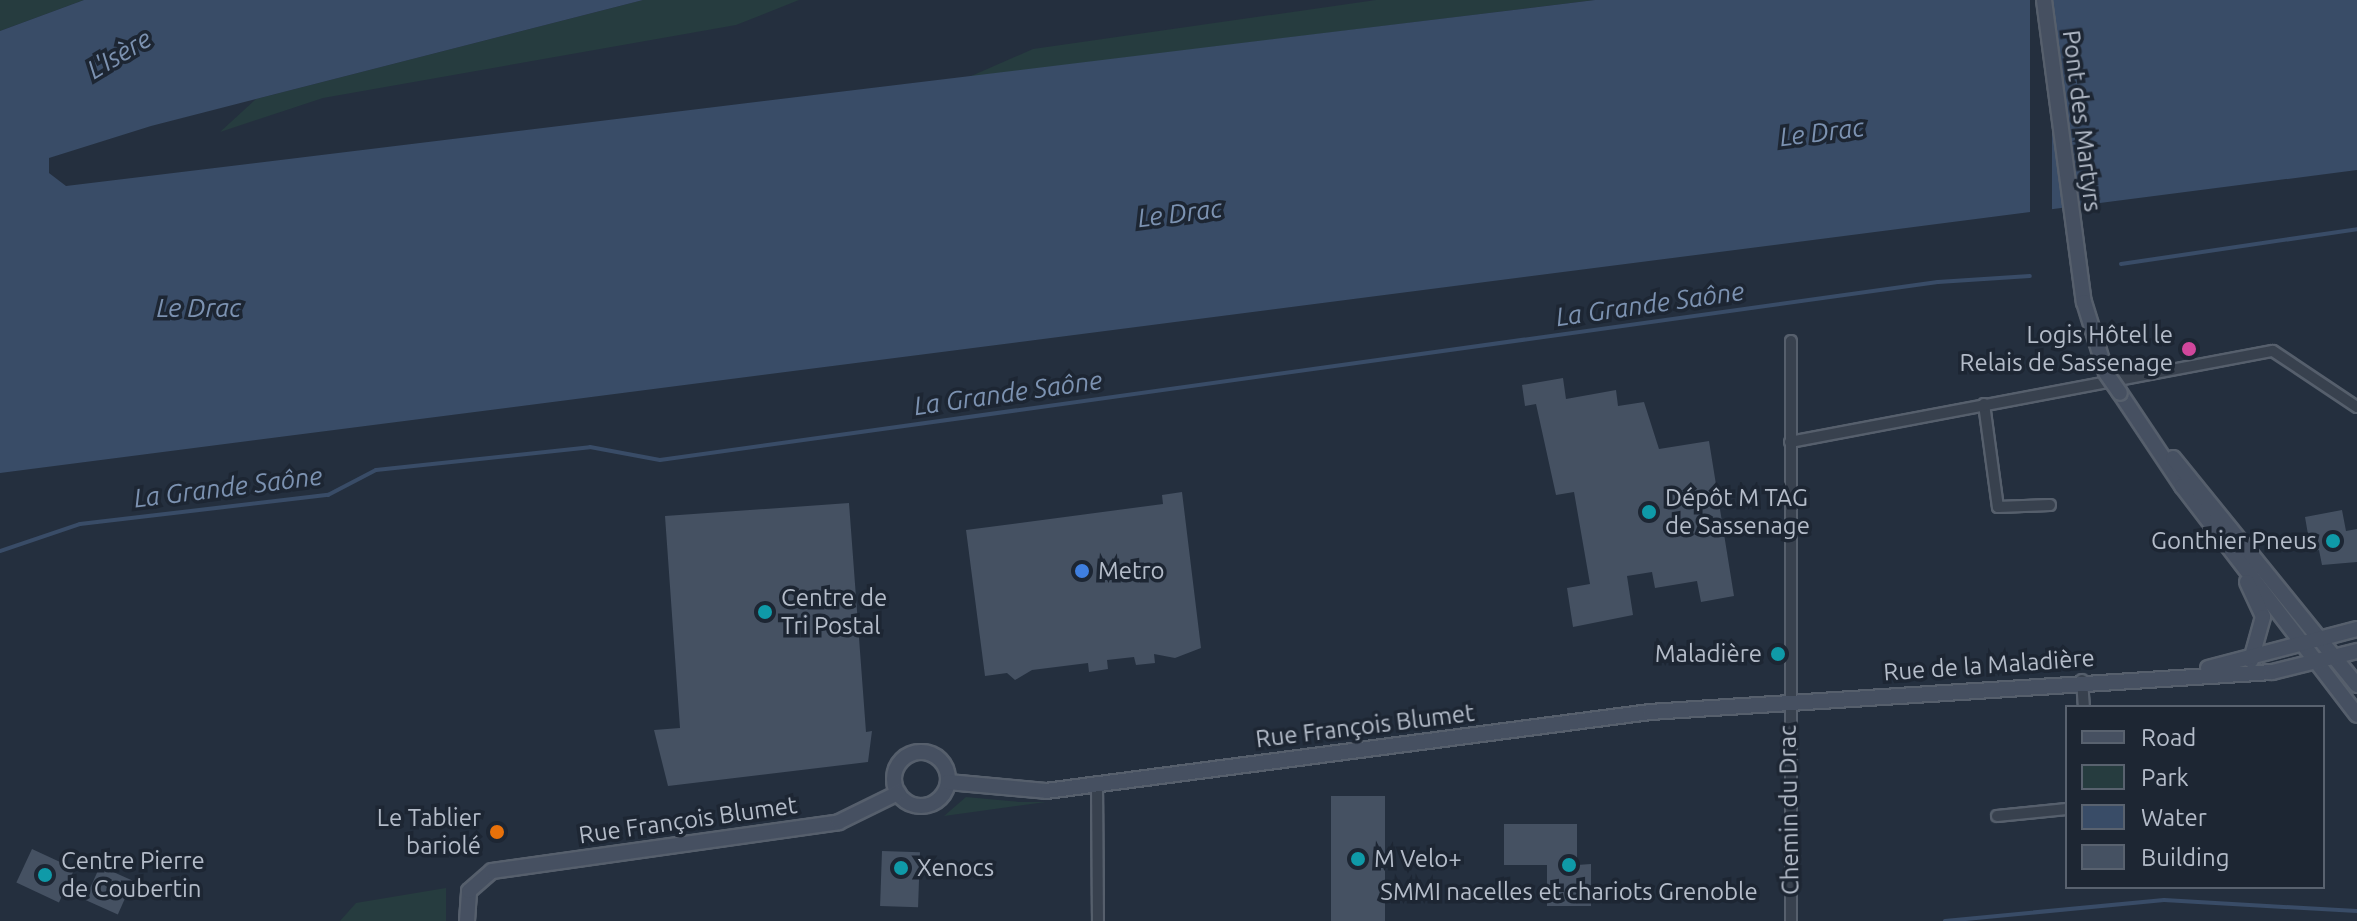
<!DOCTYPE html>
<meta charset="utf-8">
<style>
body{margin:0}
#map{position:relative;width:2357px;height:921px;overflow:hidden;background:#242f3e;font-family:Ubuntu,sans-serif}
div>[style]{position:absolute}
.green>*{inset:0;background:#263c3f}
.water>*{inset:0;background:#394c67}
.pier>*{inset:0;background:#242f3e;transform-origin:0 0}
.stream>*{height:4px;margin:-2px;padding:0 2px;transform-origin:2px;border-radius:2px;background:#394c67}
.building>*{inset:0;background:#455162;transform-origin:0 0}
.roads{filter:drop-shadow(2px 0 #565f6c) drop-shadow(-2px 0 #565f6c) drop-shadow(0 2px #565f6c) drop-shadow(0 -2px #565f6c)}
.street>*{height:10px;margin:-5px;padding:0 5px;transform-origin:5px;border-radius:5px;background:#38414e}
.secondary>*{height:14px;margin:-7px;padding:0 7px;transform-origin:7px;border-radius:7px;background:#465061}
.secondary>.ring{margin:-7px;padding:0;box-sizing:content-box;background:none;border:14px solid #465061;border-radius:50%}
.bridges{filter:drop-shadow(2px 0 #565f6c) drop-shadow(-2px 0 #565f6c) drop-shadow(0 2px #565f6c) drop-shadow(0 -2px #565f6c)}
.secondary-bridge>*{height:14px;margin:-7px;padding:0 7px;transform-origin:7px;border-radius:7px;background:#465061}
.dots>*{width:22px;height:22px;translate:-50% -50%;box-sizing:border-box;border:4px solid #1d2633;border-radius:50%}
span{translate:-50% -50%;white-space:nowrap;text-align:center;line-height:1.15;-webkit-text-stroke:7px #1d2633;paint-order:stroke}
.street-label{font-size:24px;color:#b4bcc9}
.poi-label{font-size:24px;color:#b4bcc9}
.right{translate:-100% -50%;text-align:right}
.left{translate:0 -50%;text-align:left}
.water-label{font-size:26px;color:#7c92b1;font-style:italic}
.legend{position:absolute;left:2065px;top:705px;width:260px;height:184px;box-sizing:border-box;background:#1d2633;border:2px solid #59626f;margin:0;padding:10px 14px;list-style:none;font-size:24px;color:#b4bcc9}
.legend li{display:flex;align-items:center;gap:16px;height:40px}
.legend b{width:40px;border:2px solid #59626f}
</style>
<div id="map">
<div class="green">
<i style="clip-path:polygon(0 0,84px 0,0 31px)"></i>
<i style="clip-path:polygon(643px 0,799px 0,736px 25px,323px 98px,220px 132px,256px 99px)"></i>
<i style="clip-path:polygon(1376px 0,1595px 0,969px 77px,1033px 49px)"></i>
<i style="clip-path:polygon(966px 797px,1020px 802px,1046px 802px,944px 816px)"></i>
<i style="clip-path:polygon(446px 888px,446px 921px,340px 921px,356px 903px)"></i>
</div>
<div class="water">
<i style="clip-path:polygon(84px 0,643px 0,151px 126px,49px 158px,49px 173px,66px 186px,1595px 0,2357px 0,2357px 170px,0 473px,0 31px)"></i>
</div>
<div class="pier">
<i style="left:2030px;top:0;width:22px;height:216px"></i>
</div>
<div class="stream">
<i style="left:2121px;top:264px;width:239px;rotate:-8.4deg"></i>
<i style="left:0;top:551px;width:84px;rotate:-18.6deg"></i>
<i style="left:80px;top:524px;width:250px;rotate:-6.7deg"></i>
<i style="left:328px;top:495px;width:54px;rotate:-27.5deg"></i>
<i style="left:376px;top:470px;width:215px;rotate:-6.1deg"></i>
<i style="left:590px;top:447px;width:71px;rotate:10.5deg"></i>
<i style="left:660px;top:460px;width:1290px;rotate:-7.93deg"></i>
<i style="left:1938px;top:282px;width:92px;rotate:-3.7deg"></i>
<i style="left:1945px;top:921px;width:220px;rotate:-5.5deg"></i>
<i style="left:2164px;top:900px;width:193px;rotate:3.3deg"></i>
</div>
<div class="building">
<i style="clip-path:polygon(1563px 378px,1566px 399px,1616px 390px,1618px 406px,1644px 402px,1659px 449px,1709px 441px,1734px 596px,1701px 602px,1697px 581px,1655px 588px,1652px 572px,1627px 576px,1633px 615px,1573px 627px,1567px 588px,1590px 584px,1574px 492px,1556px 495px,1536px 404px,1525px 406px,1522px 385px)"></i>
<i style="clip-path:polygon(1182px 492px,1201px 648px,1175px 658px,1154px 654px,1155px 663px,1136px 665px,1134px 657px,1107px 660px,1108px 669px,1089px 672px,1088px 663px,1032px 670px,1015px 680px,1007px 673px,985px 676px,966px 530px,1163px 504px,1162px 495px)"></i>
<i style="clip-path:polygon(849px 503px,866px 732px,872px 731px,868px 762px,668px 786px,654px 730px,680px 728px,665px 516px)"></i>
<i style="clip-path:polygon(2342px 510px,2346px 531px,2357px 529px,2357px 562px,2322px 565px,2319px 550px,2311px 552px,2305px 517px)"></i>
<i style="left:1331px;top:796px;width:54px;height:125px"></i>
<i style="clip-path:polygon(1504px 824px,1577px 824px,1577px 865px,1591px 864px,1591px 906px,1547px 906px,1547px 865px,1504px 865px)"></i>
<i style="left:32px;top:849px;width:47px;height:37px;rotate:25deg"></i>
<i style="left:882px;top:851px;width:38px;height:55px;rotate:2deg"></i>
<i style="left:100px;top:866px;width:36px;height:37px;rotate:24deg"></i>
</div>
<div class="roads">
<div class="street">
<i style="left:1984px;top:404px;width:104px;rotate:82.3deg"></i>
<i style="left:1998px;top:507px;width:52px;rotate:-2.2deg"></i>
<i style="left:1790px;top:442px;width:491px;rotate:-10.7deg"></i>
<i style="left:2273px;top:351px;width:101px;rotate:33.7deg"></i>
<i style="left:2082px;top:680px;width:27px;rotate:86deg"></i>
<i style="left:1097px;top:782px;width:139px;rotate:89.6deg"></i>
<i style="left:1997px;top:816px;width:70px;rotate:-5.7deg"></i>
<i style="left:1791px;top:921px;width:580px;rotate:-90deg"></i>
</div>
<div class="secondary">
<i style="left:2044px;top:0;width:305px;rotate:82.5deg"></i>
<i style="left:2084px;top:302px;width:74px;rotate:72.8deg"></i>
<i style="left:2120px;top:393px;width:112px;rotate:56.3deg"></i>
<i style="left:2182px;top:486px;width:288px;rotate:52.6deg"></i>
<i style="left:2173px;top:458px;width:292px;rotate:51deg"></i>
<i style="left:2247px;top:582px;width:38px;rotate:65deg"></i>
<i style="left:2263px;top:617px;width:45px;rotate:105.6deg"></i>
<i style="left:2208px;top:668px;width:154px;rotate:-14.7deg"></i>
<i class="ring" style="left:894px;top:752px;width:40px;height:40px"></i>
<i style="left:948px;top:782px;width:98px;rotate:5.2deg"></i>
<i style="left:1046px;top:791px;width:609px;rotate:-7.45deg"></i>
<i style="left:1650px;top:712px;width:623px;rotate:-3.68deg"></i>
<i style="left:2272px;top:672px;width:88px;rotate:-13.9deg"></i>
<i style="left:467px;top:921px;width:30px;rotate:-86deg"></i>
<i style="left:469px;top:891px;width:30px;rotate:-41deg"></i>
<i style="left:492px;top:871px;width:350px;rotate:-8deg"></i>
<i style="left:839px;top:822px;width:66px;rotate:-26.2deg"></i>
</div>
</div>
<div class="bridges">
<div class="secondary-bridge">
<i style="left:2106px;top:373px;width:24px;rotate:55deg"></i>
</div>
</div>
<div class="dots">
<i style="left:2189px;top:349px;background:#d1479c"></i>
<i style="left:1649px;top:512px;background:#0f9aa8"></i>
<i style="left:2333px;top:541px;background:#0f9aa8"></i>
<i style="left:1082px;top:571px;background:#3f7fe0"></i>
<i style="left:765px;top:612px;background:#0f9aa8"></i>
<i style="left:1778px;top:654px;background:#0f9aa8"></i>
<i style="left:497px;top:832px;background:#e8710a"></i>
<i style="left:1358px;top:859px;background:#0f9aa8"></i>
<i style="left:1569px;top:865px;background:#0f9aa8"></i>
<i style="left:901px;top:868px;background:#0f9aa8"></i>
<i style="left:45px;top:875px;background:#0f9aa8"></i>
</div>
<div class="street-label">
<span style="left:2082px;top:121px;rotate:83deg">Pont des Martyrs</span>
<span style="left:1989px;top:665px;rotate:-4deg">Rue de la Maladière</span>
<span style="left:1365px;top:726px;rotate:-7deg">Rue François Blumet</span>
<span style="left:1789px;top:810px;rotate:-91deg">Chemin du Drac</span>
<span style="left:688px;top:820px;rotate:-8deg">Rue François Blumet</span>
</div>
<div class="poi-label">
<span class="right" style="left:2173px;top:349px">Logis Hôtel le<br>Relais de Sassenage</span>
<span class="left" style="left:1665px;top:512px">Dépôt M TAG<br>de Sassenage</span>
<span class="right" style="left:2317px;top:541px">Gonthier Pneus</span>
<span class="left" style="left:1098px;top:571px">Metro</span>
<span class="left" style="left:781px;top:612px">Centre de<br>Tri Postal</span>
<span class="right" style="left:1762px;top:654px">Maladière</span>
<span class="right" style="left:481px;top:832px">Le Tablier<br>bariolé</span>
<span class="left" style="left:1374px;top:859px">M Velo+</span>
<span class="left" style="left:61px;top:875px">Centre Pierre<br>de Coubertin</span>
<span class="left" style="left:917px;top:868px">Xenocs</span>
<span style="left:1569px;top:892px">SMMI nacelles et chariots Grenoble</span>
</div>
<div class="water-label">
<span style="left:119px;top:54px;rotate:-31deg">L'Isère</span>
<span style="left:1822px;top:132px;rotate:-7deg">Le Drac</span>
<span style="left:1180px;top:213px;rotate:-7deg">Le Drac</span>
<span style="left:1650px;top:304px;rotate:-8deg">La Grande Saône</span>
<span style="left:199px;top:308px">Le Drac</span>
<span style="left:1008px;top:393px;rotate:-8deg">La Grande Saône</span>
<span style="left:228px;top:487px;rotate:-7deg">La Grande Saône</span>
</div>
<ul class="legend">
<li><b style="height:10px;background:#465061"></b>Road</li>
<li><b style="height:22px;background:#263c3f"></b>Park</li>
<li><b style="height:22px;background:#394c67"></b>Water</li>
<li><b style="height:22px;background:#455162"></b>Building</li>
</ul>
</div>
